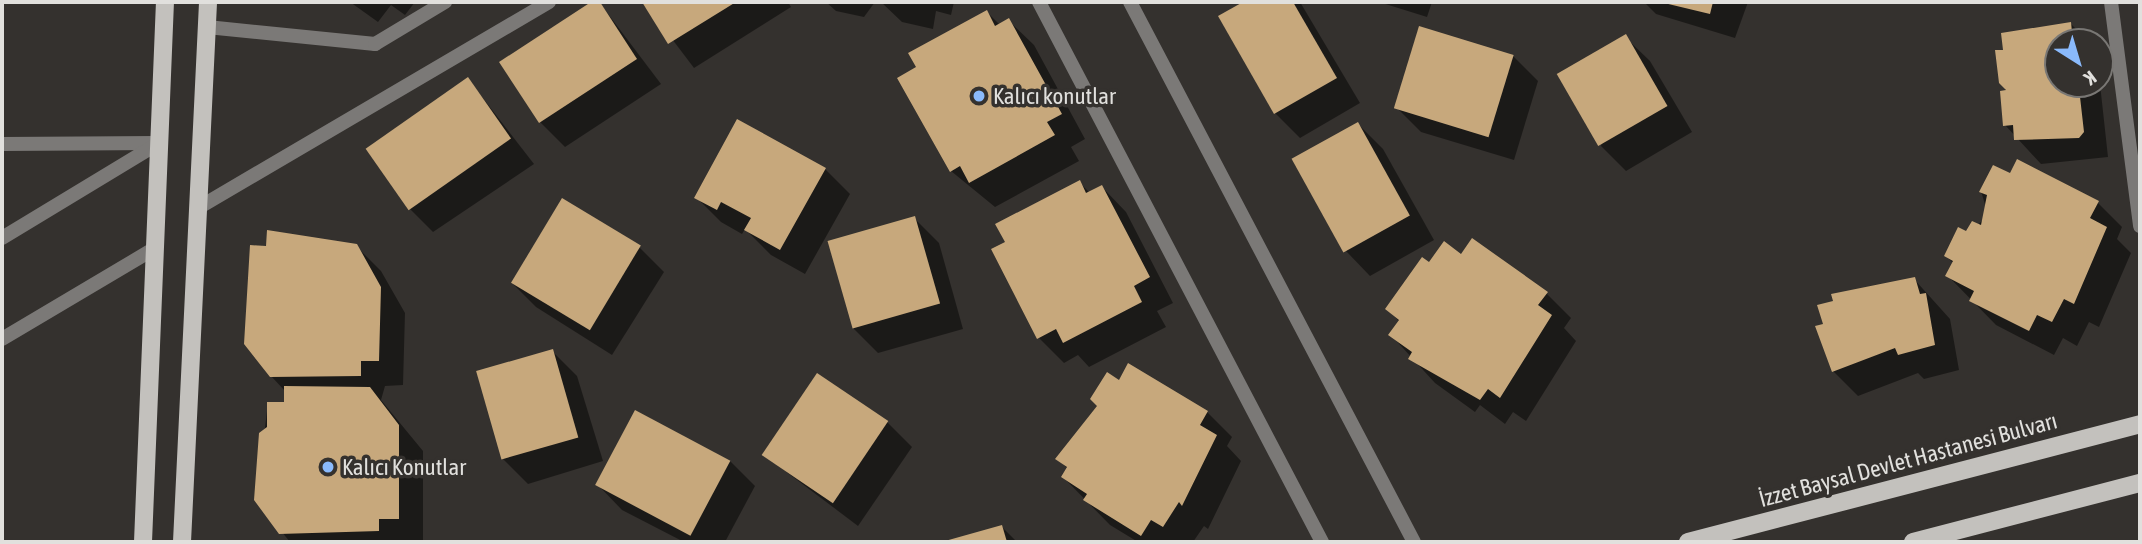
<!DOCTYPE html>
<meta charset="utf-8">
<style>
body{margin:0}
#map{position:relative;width:2142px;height:544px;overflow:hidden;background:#34312e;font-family:"Asap Condensed",sans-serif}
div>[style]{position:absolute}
.shadow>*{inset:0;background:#0007}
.building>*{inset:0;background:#c7a87c;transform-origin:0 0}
.minor>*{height:14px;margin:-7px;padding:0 7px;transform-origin:7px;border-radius:7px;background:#7b7977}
.primary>*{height:18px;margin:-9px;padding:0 9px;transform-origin:9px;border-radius:9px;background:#c3c1bd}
.dots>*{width:19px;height:19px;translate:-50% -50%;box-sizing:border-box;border:4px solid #34312e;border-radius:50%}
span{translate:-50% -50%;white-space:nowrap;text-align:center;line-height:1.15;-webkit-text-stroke:7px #34312e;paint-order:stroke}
.poi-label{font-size:23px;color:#e1e0dd}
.left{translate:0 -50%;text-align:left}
.street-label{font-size:23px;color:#e1e0dd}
.frame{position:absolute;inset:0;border:4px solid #e1e0dd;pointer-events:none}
.north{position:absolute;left:2044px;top:28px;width:70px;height:70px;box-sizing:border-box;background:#34312e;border:2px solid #797774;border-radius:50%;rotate:143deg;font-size:19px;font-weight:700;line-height:28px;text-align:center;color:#e1e0dd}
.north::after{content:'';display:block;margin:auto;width:24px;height:32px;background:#8abafc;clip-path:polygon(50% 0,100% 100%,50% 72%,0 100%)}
</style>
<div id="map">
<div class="shadow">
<i style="clip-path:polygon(350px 2px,415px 2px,405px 15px,391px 5px,378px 22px)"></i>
<i style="clip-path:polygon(599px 2px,661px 84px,565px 147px,540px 122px,502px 62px)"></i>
<i style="clip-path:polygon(644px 2px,788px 2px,791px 7px,694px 68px)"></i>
<i style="clip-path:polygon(826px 2px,875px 2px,864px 17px,836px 11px)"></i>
<i style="clip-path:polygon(881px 2px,954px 2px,951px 15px,936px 11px,933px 29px,902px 22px)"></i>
<i style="clip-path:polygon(1246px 2px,1300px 2px,1360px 103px,1300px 138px,1275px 113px,1220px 17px)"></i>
<i style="clip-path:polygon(1379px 2px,1432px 2px,1427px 17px)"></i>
<i style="clip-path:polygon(1644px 2px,1748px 2px,1735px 38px,1656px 14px)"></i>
<i style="clip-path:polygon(987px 12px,1000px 25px,1009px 21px,1034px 45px,1085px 139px,1071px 147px,1079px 161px,995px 207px,951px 171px,918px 67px)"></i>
<i style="clip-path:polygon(2071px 24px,2089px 42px,2058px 42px,2058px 84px,2100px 84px,2108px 157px,2041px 164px,2005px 125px,2005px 51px)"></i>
<i style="clip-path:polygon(1625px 37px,1650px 61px,1692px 132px,1626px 171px,1601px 146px)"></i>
<i style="clip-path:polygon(1513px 56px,1538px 81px,1514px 160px,1421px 132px,1396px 107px)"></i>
<i style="clip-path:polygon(468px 79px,534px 164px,433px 232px,408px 207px)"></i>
<i style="clip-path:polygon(1358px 124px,1383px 149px,1434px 240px,1370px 276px,1346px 251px)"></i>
<i style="clip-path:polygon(825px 169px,850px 194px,805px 274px,771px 255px,745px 229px,742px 234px,721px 222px,696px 197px)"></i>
<i style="clip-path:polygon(2010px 176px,2098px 203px,2122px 227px,2117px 239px,2131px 253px,2099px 327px,2089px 322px,2077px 346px,2063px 338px,2054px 355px,1996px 325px,1948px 276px,1954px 264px,1946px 256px,1988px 215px,1981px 191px)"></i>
<i style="clip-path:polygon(1079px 182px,1090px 193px,1102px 187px,1126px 212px,1173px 303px,1157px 311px,1166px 327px,1089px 367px,1078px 355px,1064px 363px,1039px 338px,1007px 243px)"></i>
<i style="clip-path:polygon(914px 218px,939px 243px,963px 329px,878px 353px,853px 328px)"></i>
<i style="clip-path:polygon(356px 246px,381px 271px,405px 313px,403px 385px,385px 386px,381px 400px,423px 451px,423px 542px,290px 542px,256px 500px,268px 403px,285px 404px,285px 391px,271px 376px)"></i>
<i style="clip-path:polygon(640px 248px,664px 272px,612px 355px,536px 307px,511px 282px)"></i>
<i style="clip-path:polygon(1461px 256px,1547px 294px,1571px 318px,1564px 328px,1576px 341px,1526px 421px,1513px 412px,1505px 424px,1480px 405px,1475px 412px,1435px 383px,1391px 335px,1400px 322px,1387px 309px,1429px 265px)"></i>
<i style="clip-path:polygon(1914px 279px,1950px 319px,1959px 370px,1924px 379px,1918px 373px,1858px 396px,1833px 371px,1825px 325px)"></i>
<i style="clip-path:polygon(552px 351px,577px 376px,603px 461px,528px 484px,503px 459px)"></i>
<i style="clip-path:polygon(1119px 382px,1207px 412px,1232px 437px,1227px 446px,1241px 461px,1208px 529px,1204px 526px,1193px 542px,1138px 542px,1110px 525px,1063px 477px,1068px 469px,1058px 459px)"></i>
<i style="clip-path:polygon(887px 422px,912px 447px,858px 526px,764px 455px)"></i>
<i style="clip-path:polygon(730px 461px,755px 486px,725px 542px,684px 542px,622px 510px,598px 485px)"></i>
<i style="clip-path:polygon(1002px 527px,1017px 542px,948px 542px)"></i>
</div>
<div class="building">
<i style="clip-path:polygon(591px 2px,600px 2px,637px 59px,539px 123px,499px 62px)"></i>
<i style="clip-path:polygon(642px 2px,736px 2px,668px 44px)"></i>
<i style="clip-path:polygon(1243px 2px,1293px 2px,1337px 78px,1274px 114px,1218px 16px)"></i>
<i style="clip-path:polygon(1660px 2px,1713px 2px,1710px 14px)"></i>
<i style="clip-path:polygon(987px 10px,995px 26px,1009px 18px,1062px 114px,1047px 122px,1055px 135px,969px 183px,960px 166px,950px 172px,897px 78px,916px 67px,908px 53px)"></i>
<i style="clip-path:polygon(2071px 22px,2073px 42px,2058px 42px,2058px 84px,2079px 88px,2084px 132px,2079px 138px,2014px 140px,2013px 125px,2003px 126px,2000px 91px,2006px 90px,1999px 83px,1995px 50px,2003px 50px,2001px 33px)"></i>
<i style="left:1419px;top:26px;width:99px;height:86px;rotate:17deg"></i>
<i style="left:1626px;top:34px;width:83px;height:80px;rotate:60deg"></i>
<i style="left:468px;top:77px;width:75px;height:125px;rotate:55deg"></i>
<i style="clip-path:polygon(737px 119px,826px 168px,780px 250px,744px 230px,751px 218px,721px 202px,717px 210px,694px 198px)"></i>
<i style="left:1358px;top:122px;width:107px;height:76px;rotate:61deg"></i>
<i style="clip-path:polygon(2017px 159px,2099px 201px,2090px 218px,2107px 227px,2074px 304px,2064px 299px,2052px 322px,2037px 315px,2029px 331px,1969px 301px,1974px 291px,1945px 276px,1953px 261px,1944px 256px,1958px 227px,1966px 231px,1972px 221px,1981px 225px,1987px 195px,1979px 192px,1993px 165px,2010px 173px)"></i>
<i style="clip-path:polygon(1080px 180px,1086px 193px,1102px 185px,1150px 277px,1134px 286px,1142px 302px,1063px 343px,1056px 329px,1037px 339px,991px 249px,1005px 242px,995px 224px)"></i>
<i style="left:562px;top:198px;width:92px;height:99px;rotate:31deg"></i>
<i style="left:915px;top:216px;width:91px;height:91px;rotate:74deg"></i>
<i style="clip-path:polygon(267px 230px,357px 244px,381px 287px,379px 361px,361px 361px,361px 376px,270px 377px,244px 344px,250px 245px,266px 246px)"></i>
<i style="clip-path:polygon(1472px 238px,1548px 292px,1538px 305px,1552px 315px,1500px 398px,1488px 389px,1480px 400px,1408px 359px,1412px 352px,1388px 335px,1399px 320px,1385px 309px,1422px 257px,1429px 262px,1444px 241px,1461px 254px)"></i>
<i style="clip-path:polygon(1915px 277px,1920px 294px,1926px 293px,1935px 345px,1898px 355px,1895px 348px,1832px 372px,1815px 326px,1823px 324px,1817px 305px,1833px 301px,1831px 294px)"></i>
<i style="left:553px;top:349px;width:92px;height:80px;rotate:74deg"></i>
<i style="clip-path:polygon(1128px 363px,1208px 411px,1200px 425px,1217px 435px,1182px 506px,1179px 502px,1163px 527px,1151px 520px,1141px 536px,1083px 500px,1087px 494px,1061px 477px,1067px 467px,1055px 459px,1097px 406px,1090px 399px,1107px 372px,1119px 380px)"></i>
<i style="left:817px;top:373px;width:86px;height:99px;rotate:34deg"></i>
<i style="clip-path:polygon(284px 386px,370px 387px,399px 425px,399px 519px,379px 519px,379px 531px,279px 534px,254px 500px,259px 433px,267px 427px,267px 402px,284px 402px)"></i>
<i style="left:635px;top:410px;width:108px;height:85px;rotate:28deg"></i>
<i style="clip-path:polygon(1002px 525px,1007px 542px,945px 542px,945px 541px)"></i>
</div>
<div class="minor">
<i style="left:1039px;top:2px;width:610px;rotate:62.34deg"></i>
<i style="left:1130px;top:2px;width:610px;rotate:62.26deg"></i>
<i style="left:2111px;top:2px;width:226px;rotate:82.6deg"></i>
<i style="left:207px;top:27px;width:169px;rotate:5.8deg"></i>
<i style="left:375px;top:44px;width:82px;rotate:-31deg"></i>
<i style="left:2px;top:144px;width:155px;rotate:-0.4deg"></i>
<i style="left:198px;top:208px;width:407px;rotate:-30.4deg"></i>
<i style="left:2px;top:238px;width:184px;rotate:-31.2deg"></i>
<i style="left:2px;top:339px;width:178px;rotate:-30.7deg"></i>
</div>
<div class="primary">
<i style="left:143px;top:542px;width:540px;rotate:-87.67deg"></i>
<i style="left:182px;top:542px;width:541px;rotate:-87.24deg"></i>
<i style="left:1688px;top:542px;width:467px;rotate:-14.6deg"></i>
<i style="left:1913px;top:542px;width:235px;rotate:-14.6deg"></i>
</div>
<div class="dots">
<i style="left:979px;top:96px;background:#8abafc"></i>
<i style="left:328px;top:467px;background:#8abafc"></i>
</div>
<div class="poi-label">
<span class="left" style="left:993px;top:96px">Kalıcı konutlar</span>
<span class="left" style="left:342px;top:467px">Kalıcı Konutlar</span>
</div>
<div class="street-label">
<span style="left:1908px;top:460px;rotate:-15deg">İzzet Baysal Devlet Hastanesi Bulvarı</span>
</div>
<div class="frame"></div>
<div class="north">K</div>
</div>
